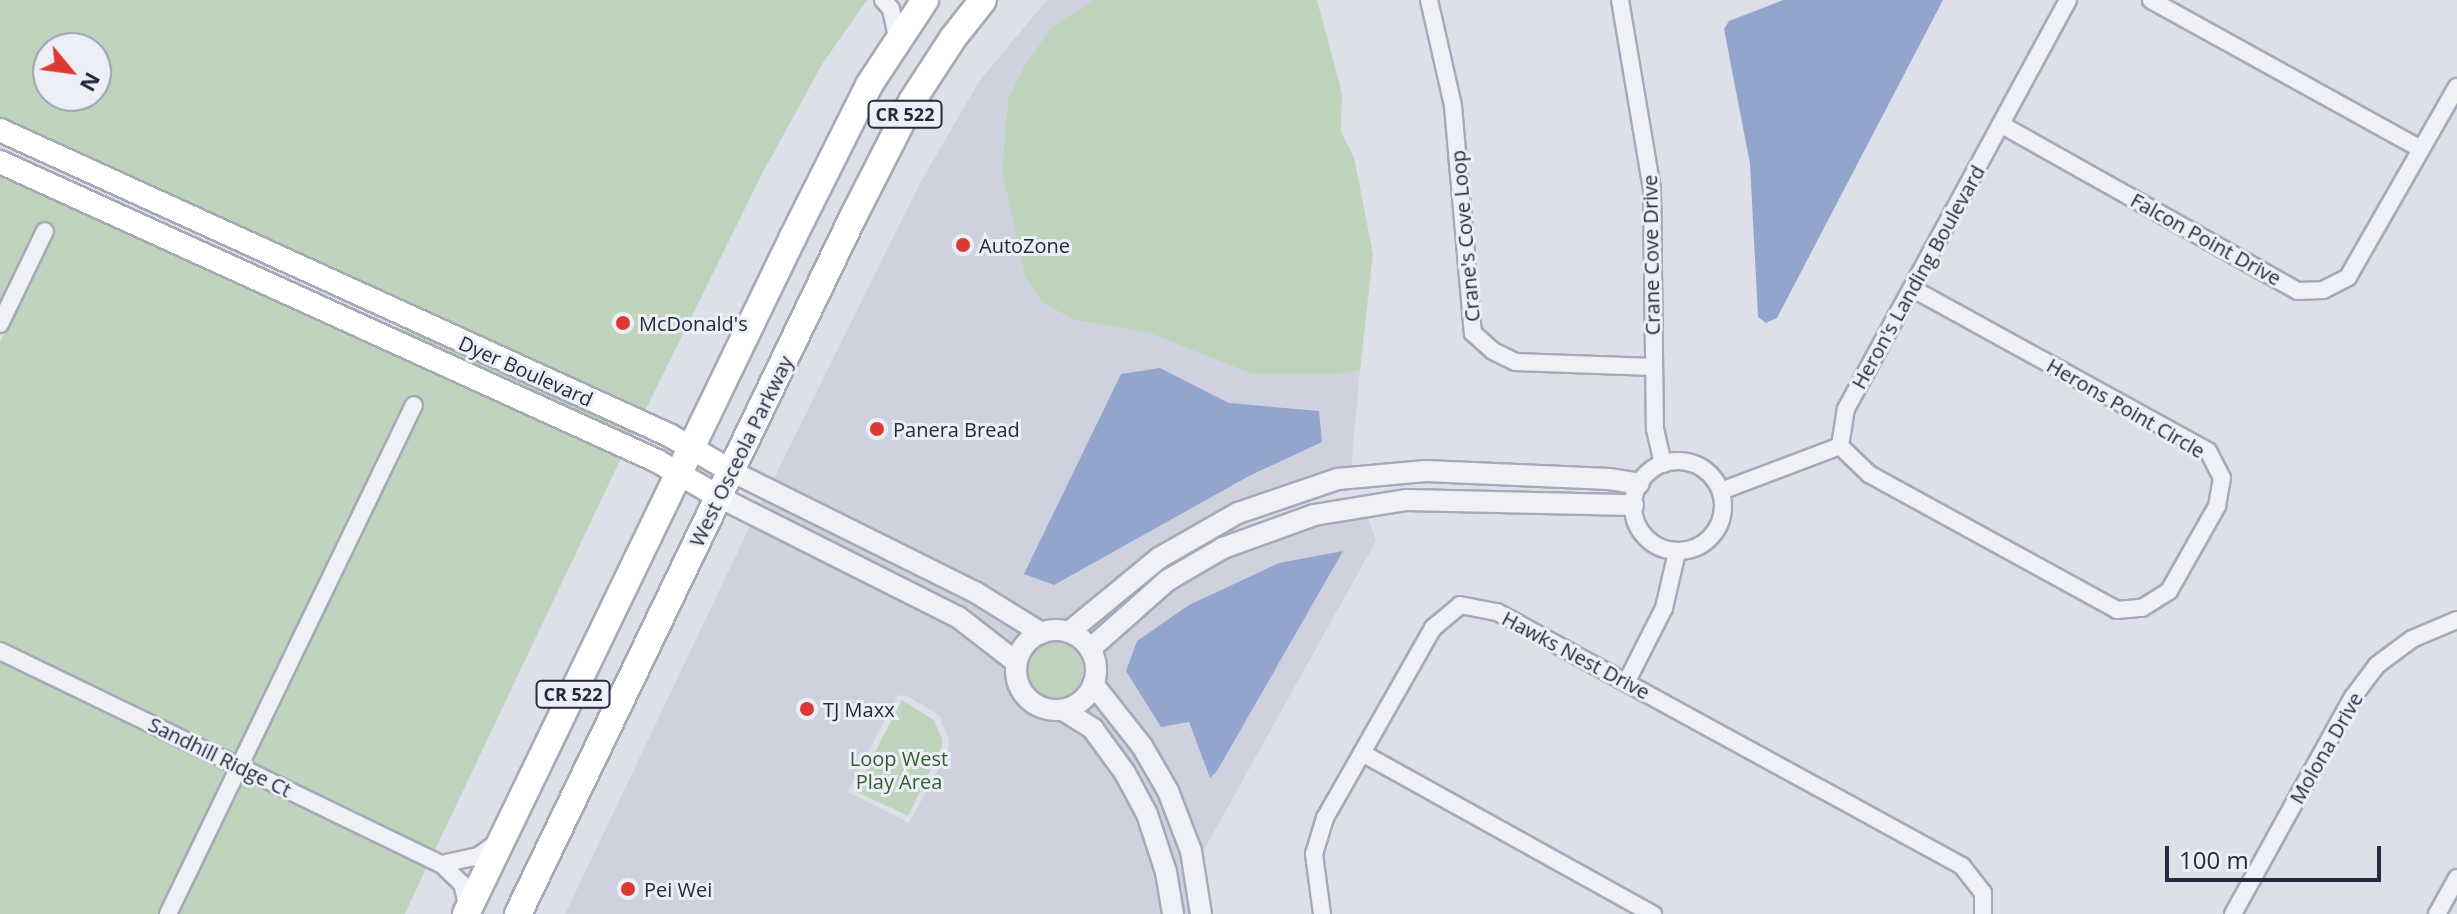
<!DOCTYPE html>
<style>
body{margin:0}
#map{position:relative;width:2457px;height:914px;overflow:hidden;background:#dde0e9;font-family:"Open Sans",sans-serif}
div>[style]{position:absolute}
.built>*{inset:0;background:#cfd2de}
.green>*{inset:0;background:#bfd4bd}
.round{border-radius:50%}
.water>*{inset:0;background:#94a5cd}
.roads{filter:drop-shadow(2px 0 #a6a9b7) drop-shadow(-2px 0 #a6a9b7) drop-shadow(0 2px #a6a9b7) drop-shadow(0 -2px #a6a9b7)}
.minor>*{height:16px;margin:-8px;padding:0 8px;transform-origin:8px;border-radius:8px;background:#f0f1f7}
.minor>.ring{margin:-8px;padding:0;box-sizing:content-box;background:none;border:16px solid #f0f1f7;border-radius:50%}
.tertiary>*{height:20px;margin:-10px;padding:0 10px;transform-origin:10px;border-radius:10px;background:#f0f1f7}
.tertiary>.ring{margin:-10px;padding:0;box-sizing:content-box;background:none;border:20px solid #f0f1f7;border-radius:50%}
.secondary>*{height:22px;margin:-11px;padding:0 11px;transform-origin:11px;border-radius:11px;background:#fff}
.primary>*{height:26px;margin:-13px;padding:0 13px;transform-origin:13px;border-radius:13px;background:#fff}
.dots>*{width:22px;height:22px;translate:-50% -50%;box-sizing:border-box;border:4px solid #edeff6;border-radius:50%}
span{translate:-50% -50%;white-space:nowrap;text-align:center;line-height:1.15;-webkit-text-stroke:6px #edeff6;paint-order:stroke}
.shield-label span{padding:2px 6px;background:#edeff6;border:2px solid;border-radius:6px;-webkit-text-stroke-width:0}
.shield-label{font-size:18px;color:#252a41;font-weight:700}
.street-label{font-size:20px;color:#252a41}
.poi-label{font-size:20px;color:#252a41}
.left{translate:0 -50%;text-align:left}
.park-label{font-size:20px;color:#315e31}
.north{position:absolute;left:32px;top:32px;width:80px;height:80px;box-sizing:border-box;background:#edeff6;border:2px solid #9da0ae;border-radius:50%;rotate:119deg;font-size:22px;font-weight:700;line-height:32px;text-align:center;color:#252a41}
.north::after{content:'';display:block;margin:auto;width:28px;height:36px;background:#dd3933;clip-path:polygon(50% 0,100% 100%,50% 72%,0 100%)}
.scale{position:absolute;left:2165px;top:846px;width:216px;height:36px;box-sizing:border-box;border:4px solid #252a41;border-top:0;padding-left:10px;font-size:24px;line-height:28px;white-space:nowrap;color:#252a41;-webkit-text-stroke:6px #edeff6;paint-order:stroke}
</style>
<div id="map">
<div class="built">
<i style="clip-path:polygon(evenodd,1047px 0,1094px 0,1051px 28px,1008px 100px,1002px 171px,1025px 277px,1115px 325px,1149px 333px,1252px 374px,1335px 374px,1360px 370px,1351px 471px,1153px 552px,1065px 624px,1043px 625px,771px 484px,920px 183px,980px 80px,1047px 0,1160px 368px,1229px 403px,1322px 442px,1249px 476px,1160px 368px)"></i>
<i style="clip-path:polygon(764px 497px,972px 598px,1027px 632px,1013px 649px,758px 511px)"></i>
<i style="clip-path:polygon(evenodd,1367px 514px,1376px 541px,1200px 857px,1102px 683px,1099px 652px,1173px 587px,1227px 555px,1317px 522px,1367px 514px,1342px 552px,1210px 777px,1189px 722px,1279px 563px,1342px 552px)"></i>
<i style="clip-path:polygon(evenodd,751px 524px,955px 624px,1008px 667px,1014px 693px,1033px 712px,1079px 727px,1118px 776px,1140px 816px,1158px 873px,1165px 914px,565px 914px,751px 524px,905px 695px,939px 715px,949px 740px,948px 751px,909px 823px,848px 792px,897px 696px,905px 695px)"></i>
<i style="clip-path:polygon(1095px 698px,1135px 749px,1161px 793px,1183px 853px,1193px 914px,1181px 914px,1174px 872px,1081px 711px)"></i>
</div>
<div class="green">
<i style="clip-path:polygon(evenodd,0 0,867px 0,823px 63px,763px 172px,643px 415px,0 122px,0 0,48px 48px,96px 48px,96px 96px,48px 96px,48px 48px)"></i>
<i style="clip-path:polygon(1094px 0,1317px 0,1342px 93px,1341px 132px,1354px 157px,1373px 254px,1360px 370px,1335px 374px,1252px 374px,1149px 333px,1072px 319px,1041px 301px,1025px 277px,1002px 171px,1008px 99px,1024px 67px,1051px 28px)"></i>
<i style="clip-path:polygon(0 170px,623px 454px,434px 852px,250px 764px,424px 402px,410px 395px,235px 756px,0 643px,0 343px,55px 228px,40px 221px,0 305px)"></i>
<i style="clip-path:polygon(388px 328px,420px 331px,636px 428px,630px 441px)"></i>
<i class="round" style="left:1027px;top:642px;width:56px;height:56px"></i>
<i style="clip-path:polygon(0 659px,229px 769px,159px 914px,0 914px)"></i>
<i style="clip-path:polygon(902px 700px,934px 720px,942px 739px,942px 747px,908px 816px,855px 791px)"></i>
<i style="clip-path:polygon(244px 777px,427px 866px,405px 914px,178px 914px)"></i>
</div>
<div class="water">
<i style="clip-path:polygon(1783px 0,1943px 0,1777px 318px,1766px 323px,1758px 317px,1750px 164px,1724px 29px,1729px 21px)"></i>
<i style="clip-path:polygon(1160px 368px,1229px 403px,1319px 411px,1322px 442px,1249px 476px,1054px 585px,1024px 574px,1121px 374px)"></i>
<i style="clip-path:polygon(1343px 551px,1217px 771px,1210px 778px,1189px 722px,1161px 727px,1126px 671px,1137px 641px,1189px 605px,1279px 563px)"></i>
</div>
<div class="roads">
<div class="minor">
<i style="left:883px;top:0;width:12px;rotate:48deg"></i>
<i style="left:891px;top:9px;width:30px;rotate:78deg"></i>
<i style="left:1429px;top:0;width:109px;rotate:77.2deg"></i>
<i style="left:1453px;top:106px;width:228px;rotate:85deg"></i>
<i style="left:1473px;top:333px;width:27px;rotate:42deg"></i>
<i style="left:1493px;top:351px;width:25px;rotate:26deg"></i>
<i style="left:1516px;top:362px;width:137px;rotate:2.1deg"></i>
<i style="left:1620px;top:0;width:192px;rotate:80.4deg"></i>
<i style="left:1652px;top:189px;width:240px;rotate:89.3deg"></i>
<i style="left:1655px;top:429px;width:36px;rotate:77deg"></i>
<i style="left:2151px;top:0;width:308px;rotate:28.9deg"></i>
<i style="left:2002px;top:125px;width:339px;rotate:29.3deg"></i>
<i style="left:2298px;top:291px;width:25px;rotate:-2deg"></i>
<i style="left:2323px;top:290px;width:28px;rotate:-27deg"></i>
<i style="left:2348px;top:277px;width:219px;rotate:-60.2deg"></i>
<i style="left:0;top:324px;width:103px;rotate:-64.2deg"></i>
<i style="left:1840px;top:446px;width:40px;rotate:44deg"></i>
<i style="left:1869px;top:474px;width:283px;rotate:28.7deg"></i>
<i style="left:2117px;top:610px;width:25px;rotate:-5deg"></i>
<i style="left:2142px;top:608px;width:32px;rotate:-32deg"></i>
<i style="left:2169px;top:591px;width:98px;rotate:-60.5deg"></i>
<i style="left:2217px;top:506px;width:28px;rotate:-80deg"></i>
<i style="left:2222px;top:478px;width:30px;rotate:-117deg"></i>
<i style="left:2208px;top:451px;width:338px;rotate:-151.2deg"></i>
<i class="ring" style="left:1633px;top:461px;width:74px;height:74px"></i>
<i style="left:1721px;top:491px;width:127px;rotate:-20.7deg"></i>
<i style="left:1840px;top:446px;width:37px;rotate:-81deg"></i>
<i style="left:1846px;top:409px;width:465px;rotate:-61.5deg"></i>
<i style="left:0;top:651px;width:490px;rotate:25.8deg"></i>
<i style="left:1627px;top:681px;width:82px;rotate:-63.1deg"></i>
<i style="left:1664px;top:608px;width:57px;rotate:-76.9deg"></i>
<i style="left:1362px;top:753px;width:333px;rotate:29deg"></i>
<i style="left:468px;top:909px;width:26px;rotate:-103deg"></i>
<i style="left:462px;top:884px;width:29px;rotate:-136deg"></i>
<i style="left:441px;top:864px;width:38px;rotate:-12deg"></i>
<i style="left:478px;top:856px;width:21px;rotate:-35deg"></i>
<i style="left:168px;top:914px;width:565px;rotate:-64.21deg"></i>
<i style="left:1322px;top:914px;width:61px;rotate:-97.6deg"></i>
<i style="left:1314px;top:854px;width:38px;rotate:-73deg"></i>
<i style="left:1325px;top:818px;width:219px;rotate:-60.4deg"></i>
<i style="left:1433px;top:628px;width:35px;rotate:-40deg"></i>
<i style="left:1460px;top:605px;width:38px;rotate:11deg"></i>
<i style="left:1497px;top:612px;width:530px;rotate:28.64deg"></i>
<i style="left:1962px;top:866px;width:34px;rotate:52deg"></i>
<i style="left:1983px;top:893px;width:21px;rotate:90deg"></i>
<i style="left:2233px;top:914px;width:248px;rotate:-61.1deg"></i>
<i style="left:2353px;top:697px;width:40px;rotate:-53deg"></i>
<i style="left:2377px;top:665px;width:44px;rotate:-36.6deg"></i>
<i style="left:2412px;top:639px;width:49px;rotate:-22.9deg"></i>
<i style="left:2437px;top:914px;width:41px;rotate:-60.9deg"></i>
</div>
<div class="tertiary">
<i style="left:731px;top:471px;width:272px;rotate:26.4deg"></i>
<i style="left:975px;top:592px;width:78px;rotate:31.8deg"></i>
<i style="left:719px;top:497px;width:267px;rotate:26.7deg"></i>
<i style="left:958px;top:617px;width:73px;rotate:37.8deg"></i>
<i class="ring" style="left:1016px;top:630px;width:60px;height:60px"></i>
<i style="left:1069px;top:632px;width:117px;rotate:-39.4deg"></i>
<i style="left:1159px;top:558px;width:91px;rotate:-29.7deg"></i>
<i style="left:1238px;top:513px;width:106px;rotate:-18.8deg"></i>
<i style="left:1338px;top:479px;width:88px;rotate:-5.2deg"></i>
<i style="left:1426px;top:471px;width:183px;rotate:2.5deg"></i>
<i style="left:1609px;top:479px;width:30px;rotate:9deg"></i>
<i style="left:1090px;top:649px;width:104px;rotate:-41.5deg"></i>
<i style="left:1168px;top:580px;width:64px;rotate:-30.2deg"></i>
<i style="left:1223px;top:548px;width:97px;rotate:-19.9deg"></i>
<i style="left:1314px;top:515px;width:94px;rotate:-9.2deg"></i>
<i style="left:1407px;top:500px;width:226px;rotate:1.3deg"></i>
<i style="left:1093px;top:684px;width:79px;rotate:51.7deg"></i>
<i style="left:1142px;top:746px;width:52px;rotate:60deg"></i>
<i style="left:1168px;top:791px;width:64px;rotate:69deg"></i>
<i style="left:1191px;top:851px;width:64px;rotate:81deg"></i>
<i style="left:1063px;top:710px;width:36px;rotate:32deg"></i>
<i style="left:1093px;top:729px;width:54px;rotate:54deg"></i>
<i style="left:1125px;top:773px;width:47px;rotate:61.8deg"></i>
<i style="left:1147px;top:814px;width:61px;rotate:71.9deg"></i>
<i style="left:1166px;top:872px;width:43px;rotate:80.5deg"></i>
</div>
<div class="secondary">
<i style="left:0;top:130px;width:735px;rotate:24.51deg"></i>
<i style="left:669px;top:435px;width:72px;rotate:30.1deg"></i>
<i style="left:0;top:162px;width:722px;rotate:24.47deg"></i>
<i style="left:657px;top:461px;width:72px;rotate:30.1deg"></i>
</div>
<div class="primary">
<i style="left:466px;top:914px;width:752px;rotate:-64.22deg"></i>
<i style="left:793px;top:237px;width:170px;rotate:-63.4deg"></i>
<i style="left:869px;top:85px;width:102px;rotate:-56.6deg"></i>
<i style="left:518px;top:914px;width:771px;rotate:-64.33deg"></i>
<i style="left:852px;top:219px;width:132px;rotate:-63deg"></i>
<i style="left:912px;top:101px;width:75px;rotate:-56.9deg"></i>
<i style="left:953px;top:38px;width:48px;rotate:-51.7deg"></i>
</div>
</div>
<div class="dots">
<i style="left:963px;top:245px;background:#dd3933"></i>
<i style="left:623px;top:323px;background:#dd3933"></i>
<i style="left:877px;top:429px;background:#dd3933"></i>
<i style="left:807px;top:709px;background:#dd3933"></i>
<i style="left:628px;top:889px;background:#dd3933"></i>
</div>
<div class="shield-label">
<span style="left:905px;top:114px">CR 522</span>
<span style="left:573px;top:694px">CR 522</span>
</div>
<div class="street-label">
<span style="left:1465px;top:236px;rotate:-95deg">Crane's Cove Loop</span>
<span style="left:2206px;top:239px;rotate:29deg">Falcon Point Drive</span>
<span style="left:1651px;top:255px;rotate:-91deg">Crane Cove Drive</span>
<span style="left:1918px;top:277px;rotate:-61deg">Heron's Landing Boulevard</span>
<span style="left:526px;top:371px;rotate:24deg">Dyer Boulevard</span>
<span style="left:2126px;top:408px;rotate:30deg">Herons Point Circle</span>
<span style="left:741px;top:451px;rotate:-64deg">West Osceola Parkway</span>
<span style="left:1576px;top:655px;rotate:28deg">Hawks Nest Drive</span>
<span style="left:2326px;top:748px;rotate:-60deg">Molona Drive</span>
<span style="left:220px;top:757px;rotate:26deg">Sandhill Ridge Ct</span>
</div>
<div class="poi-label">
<span class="left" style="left:979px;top:245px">AutoZone</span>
<span class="left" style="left:639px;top:323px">McDonald's</span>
<span class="left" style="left:893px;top:429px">Panera Bread</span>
<span class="left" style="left:823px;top:709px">TJ Maxx</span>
<span class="left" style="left:644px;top:889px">Pei Wei</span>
</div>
<div class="park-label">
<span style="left:899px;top:770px">Loop West<br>Play Area</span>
</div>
<div class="north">N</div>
<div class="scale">100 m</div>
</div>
